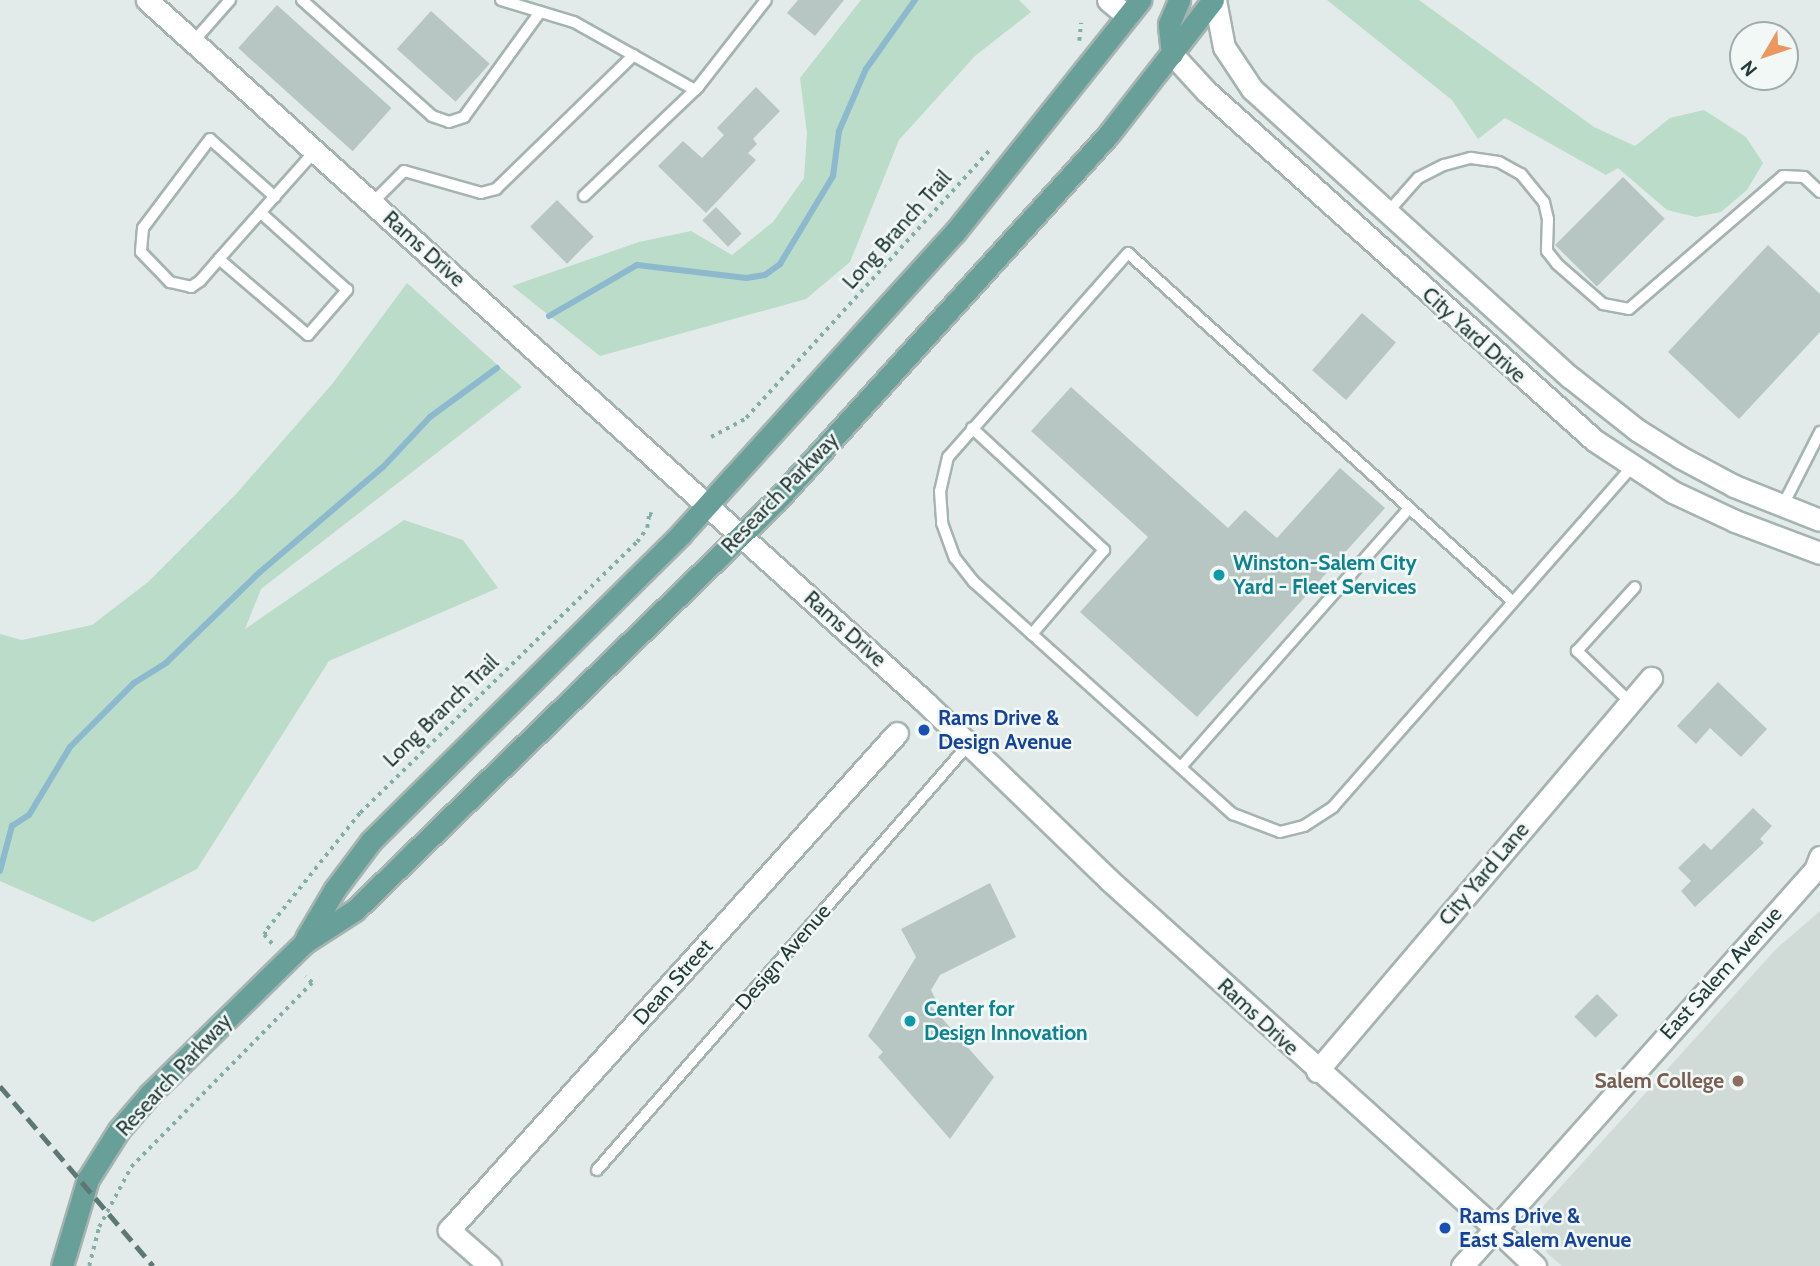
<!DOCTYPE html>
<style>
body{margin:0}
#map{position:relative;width:1820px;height:1266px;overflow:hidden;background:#e2ebe9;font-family:Cabin,sans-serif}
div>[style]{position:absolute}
.built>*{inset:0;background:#d0dbd8}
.green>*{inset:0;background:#bbdcc9}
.stream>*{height:6px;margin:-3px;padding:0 3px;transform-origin:3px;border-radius:3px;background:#8cb9ce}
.building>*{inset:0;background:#b7c6c2;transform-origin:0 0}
.path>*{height:3.5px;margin-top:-1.75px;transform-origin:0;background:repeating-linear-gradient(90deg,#83ada7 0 3.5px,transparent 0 8.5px)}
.roads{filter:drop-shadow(2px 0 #a5b3b1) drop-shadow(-2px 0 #a5b3b1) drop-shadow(0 2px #a5b3b1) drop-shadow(0 -2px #a5b3b1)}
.service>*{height:10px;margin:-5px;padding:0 5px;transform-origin:5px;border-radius:5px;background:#fff}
.minor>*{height:21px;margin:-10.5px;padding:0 10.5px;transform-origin:10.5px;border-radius:10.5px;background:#fff}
.secondary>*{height:21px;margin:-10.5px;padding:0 10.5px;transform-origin:10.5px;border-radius:10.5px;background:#fff}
.primary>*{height:21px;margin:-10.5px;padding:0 10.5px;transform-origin:10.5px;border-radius:10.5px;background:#689f99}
.rail>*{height:5px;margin-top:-2.5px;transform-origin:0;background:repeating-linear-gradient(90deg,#5d7774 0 14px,transparent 0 21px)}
.dots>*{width:19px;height:19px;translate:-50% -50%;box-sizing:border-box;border:4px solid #f2f8f6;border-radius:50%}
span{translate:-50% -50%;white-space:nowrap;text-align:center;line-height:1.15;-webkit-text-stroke:5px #f2f8f6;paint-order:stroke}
.street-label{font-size:21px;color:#233b39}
.culture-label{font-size:21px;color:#0d838f;font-weight:700}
.left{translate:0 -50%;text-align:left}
.transit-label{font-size:21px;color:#164399;font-weight:700}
.education-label{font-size:21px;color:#785e54;font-weight:700}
.right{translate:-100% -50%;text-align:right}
.north{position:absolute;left:1729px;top:21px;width:70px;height:70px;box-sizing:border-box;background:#f2f8f6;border:2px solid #9facaa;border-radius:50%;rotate:231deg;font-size:19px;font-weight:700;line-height:28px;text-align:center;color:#233b39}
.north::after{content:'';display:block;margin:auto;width:24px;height:32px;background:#eb9860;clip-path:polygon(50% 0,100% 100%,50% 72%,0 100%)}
</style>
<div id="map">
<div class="built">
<i style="clip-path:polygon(1820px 911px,1820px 1266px,1562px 1266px,1547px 1253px,1537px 1213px,1776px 949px)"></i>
</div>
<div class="green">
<i style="clip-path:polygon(861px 0,1019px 0,1031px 12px,975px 56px,899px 140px,850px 262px,806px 299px,600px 356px,512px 286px,639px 242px,691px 231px,732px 255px,773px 222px,804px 178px,807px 133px,800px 78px)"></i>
<i style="clip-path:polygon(1327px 0,1419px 0,1594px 127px,1635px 146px,1670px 118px,1704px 110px,1746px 137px,1763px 163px,1747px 190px,1721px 212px,1696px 217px,1667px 210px,1618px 168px,1606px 175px,1505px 118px,1478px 139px,1452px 100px)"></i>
<i style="clip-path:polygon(407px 283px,522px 387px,261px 589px,245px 629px,404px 520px,463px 540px,498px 588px,329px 661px,197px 869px,93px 922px,0 881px,0 634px,22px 640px,92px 625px,148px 582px,236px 494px,333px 383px)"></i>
</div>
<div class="stream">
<i style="left:549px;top:316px;width:102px;rotate:-30.1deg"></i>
<i style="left:637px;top:265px;width:110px;rotate:6.8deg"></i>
<i style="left:746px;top:278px;width:19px;rotate:-9deg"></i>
<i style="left:765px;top:275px;width:19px;rotate:-36deg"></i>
<i style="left:780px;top:264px;width:103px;rotate:-58.9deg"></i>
<i style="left:833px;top:176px;width:45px;rotate:-82.4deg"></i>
<i style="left:839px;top:131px;width:68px;rotate:-66.5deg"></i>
<i style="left:866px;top:69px;width:85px;rotate:-54.6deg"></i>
<i style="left:0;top:871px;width:47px;rotate:-75.1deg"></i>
<i style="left:12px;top:826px;width:20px;rotate:-33deg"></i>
<i style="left:29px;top:815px;width:79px;rotate:-58.9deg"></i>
<i style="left:70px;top:747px;width:91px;rotate:-45deg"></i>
<i style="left:134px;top:683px;width:39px;rotate:-32deg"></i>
<i style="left:167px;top:662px;width:129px;rotate:-44.1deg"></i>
<i style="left:260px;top:572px;width:162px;rotate:-40.5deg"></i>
<i style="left:383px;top:467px;width:69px;rotate:-46.8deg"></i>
<i style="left:430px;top:417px;width:83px;rotate:-36.2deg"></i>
</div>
<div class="building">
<i style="clip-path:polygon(798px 0,844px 0,815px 36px,787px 13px)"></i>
<i style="left:277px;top:5px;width:154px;height:58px;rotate:42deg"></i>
<i style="left:431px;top:11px;width:79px;height:51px;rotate:42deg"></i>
<i style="clip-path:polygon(756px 87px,780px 111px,753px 139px,757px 144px,748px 153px,756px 160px,706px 213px,658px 166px,683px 141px,702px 158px,724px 135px,717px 128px)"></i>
<i style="left:1623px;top:177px;width:59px;height:96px;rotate:45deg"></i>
<i style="left:557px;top:200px;width:52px;height:38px;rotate:45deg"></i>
<i style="left:716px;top:207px;width:37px;height:19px;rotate:46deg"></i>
<i style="clip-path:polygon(1768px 245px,1820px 294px,1820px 332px,1739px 419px,1668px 352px)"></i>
<i style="left:1362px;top:313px;width:45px;height:76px;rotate:41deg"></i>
<i style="clip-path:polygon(1071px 387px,1228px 528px,1245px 510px,1277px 538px,1340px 468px,1385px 508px,1197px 717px,1080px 612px,1148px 537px,1031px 431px)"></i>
<i style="clip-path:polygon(1718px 682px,1767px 729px,1741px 757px,1710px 728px,1696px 744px,1677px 726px)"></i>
<i style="clip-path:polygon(1753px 808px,1772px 826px,1760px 839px,1764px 843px,1695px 907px,1681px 891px,1691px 881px,1678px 868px,1704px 843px,1711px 850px)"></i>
<i style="clip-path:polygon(990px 883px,1016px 937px,940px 975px,931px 990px,936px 1000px,931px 1006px,994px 1077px,950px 1139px,878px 1057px,883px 1052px,868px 1036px,916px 957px,901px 929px)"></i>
<i style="left:1597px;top:994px;width:30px;height:32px;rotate:45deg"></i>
</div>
<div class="path">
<i style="left:1079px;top:41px;width:18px;rotate:-84deg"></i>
<i style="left:711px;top:437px;width:40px;rotate:-28deg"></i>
<i style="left:746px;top:418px;width:364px;rotate:-47.7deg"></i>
<i style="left:272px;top:944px;width:12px;rotate:-132deg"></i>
<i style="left:264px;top:935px;width:7px;rotate:-63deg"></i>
<i style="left:267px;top:929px;width:149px;rotate:-51.3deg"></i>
<i style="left:360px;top:813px;width:388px;rotate:-44.4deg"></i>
<i style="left:637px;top:542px;width:17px;rotate:-54deg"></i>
<i style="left:647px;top:528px;width:14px;rotate:-82deg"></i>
<i style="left:649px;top:514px;width:6px;rotate:9deg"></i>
<i style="left:89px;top:1266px;width:40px;rotate:-75.6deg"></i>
<i style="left:99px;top:1227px;width:68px;rotate:-61.9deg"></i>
<i style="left:131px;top:1167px;width:258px;rotate:-45.5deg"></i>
<i style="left:312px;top:983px;width:9px;rotate:-139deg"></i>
</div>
<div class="roads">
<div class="service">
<i style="left:302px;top:0;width:174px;rotate:41.7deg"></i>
<i style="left:432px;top:116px;width:18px;rotate:19deg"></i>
<i style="left:449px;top:122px;width:16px;rotate:-18deg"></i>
<i style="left:464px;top:117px;width:130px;rotate:-54.1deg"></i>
<i style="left:501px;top:0;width:76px;rotate:16.8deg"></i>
<i style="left:574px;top:22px;width:139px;rotate:29.3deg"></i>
<i style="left:193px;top:42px;width:56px;rotate:-48.6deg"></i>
<i style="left:584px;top:196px;width:158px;rotate:-43.7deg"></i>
<i style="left:698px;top:87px;width:110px;rotate:-52deg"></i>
<i style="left:275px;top:197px;width:87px;rotate:-138.3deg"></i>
<i style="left:210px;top:139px;width:111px;rotate:127deg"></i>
<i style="left:143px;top:228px;width:24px;rotate:95deg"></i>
<i style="left:141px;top:252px;width:42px;rotate:46deg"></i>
<i style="left:170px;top:282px;width:22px;rotate:13deg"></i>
<i style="left:191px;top:287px;width:11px;rotate:-34deg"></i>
<i style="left:200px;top:281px;width:29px;rotate:-49deg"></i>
<i style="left:219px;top:259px;width:144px;rotate:-48.4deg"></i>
<i style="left:372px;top:203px;width:45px;rotate:-45deg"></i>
<i style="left:404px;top:171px;width:80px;rotate:15.9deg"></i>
<i style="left:481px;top:193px;width:16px;rotate:-15deg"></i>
<i style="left:496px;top:189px;width:192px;rotate:-44.2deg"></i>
<i style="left:1388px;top:212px;width:45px;rotate:-48.6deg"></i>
<i style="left:1418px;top:178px;width:29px;rotate:-27deg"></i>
<i style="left:1444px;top:165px;width:28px;rotate:-15deg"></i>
<i style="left:1471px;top:158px;width:28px;rotate:8deg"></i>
<i style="left:1499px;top:162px;width:25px;rotate:29deg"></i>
<i style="left:1521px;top:174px;width:36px;rotate:51deg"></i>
<i style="left:1544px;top:202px;width:17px;rotate:77deg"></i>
<i style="left:1548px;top:219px;width:32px;rotate:92deg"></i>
<i style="left:1547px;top:251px;width:16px;rotate:52deg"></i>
<i style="left:1557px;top:264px;width:61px;rotate:41deg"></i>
<i style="left:1603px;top:304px;width:26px;rotate:11deg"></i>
<i style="left:1629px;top:309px;width:203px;rotate:-40.8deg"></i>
<i style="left:1783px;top:176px;width:21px;rotate:3deg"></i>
<i style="left:1804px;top:177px;width:22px;rotate:43deg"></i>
<i style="left:219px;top:259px;width:117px;rotate:40.5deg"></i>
<i style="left:308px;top:335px;width:60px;rotate:-49.1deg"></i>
<i style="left:347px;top:290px;width:115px;rotate:-138.2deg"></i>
<i style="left:972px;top:428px;width:180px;rotate:42.7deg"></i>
<i style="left:1104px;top:550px;width:111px;rotate:130.6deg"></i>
<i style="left:1783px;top:505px;width:82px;rotate:-63.1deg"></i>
<i style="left:1512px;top:601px;width:518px;rotate:-137.82deg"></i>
<i style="left:1128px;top:253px;width:272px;rotate:131.4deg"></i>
<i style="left:948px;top:457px;width:35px;rotate:103deg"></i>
<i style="left:940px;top:491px;width:32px;rotate:86deg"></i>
<i style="left:942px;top:523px;width:37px;rotate:70deg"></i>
<i style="left:955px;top:558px;width:31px;rotate:52deg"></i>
<i style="left:974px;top:582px;width:348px;rotate:41.9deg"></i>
<i style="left:1233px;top:814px;width:50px;rotate:21deg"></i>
<i style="left:1280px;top:832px;width:25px;rotate:-14deg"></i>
<i style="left:1304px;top:826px;width:35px;rotate:-33deg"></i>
<i style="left:1333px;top:807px;width:451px;rotate:-48.7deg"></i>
<i style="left:1630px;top:702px;width:74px;rotate:-136.1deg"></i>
<i style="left:1577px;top:651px;width:86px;rotate:-47.8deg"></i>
<i style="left:1181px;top:767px;width:345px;rotate:-48.6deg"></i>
<i style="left:597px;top:1170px;width:566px;rotate:-48.87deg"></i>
</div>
<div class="minor">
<i style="left:1108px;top:0;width:25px;rotate:40deg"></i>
<i style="left:1317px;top:1071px;width:516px;rotate:-49.64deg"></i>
<i style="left:1496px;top:1229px;width:54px;rotate:43.5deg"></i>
<i style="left:490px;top:1266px;width:55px;rotate:-138.7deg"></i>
<i style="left:449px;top:1230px;width:669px;rotate:-47.97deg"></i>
</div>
<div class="secondary">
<i style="left:147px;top:0;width:1048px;rotate:42.06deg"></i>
<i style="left:925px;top:702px;width:255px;rotate:44deg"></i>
<i style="left:1108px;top:879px;width:523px;rotate:42.05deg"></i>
<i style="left:1215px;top:0;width:48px;rotate:79.2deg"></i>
<i style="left:1224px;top:47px;width:50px;rotate:56.3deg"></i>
<i style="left:1252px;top:89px;width:429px;rotate:42.2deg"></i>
<i style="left:1570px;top:377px;width:85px;rotate:38.3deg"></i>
<i style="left:1637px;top:430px;width:51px;rotate:32.1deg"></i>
<i style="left:1680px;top:457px;width:61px;rotate:28.2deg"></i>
<i style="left:1734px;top:486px;width:92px;rotate:21.6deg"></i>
<i style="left:1172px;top:54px;width:52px;rotate:47.4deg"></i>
<i style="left:1207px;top:92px;width:520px;rotate:41.96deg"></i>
<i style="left:1594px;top:440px;width:95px;rotate:33.4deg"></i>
<i style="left:1673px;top:492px;width:68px;rotate:25.1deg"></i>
<i style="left:1735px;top:521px;width:91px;rotate:20.6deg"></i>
<i style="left:1462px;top:1266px;width:530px;rotate:-48.29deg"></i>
<i style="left:1815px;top:870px;width:14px;rotate:-69deg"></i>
</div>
<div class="primary">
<i style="left:1172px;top:54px;width:30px;rotate:-96deg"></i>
<i style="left:1169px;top:24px;width:26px;rotate:-67deg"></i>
<i style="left:306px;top:938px;width:57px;rotate:-59.4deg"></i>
<i style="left:335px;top:889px;width:60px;rotate:-53.1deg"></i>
<i style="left:371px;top:841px;width:436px;rotate:-44.7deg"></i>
<i style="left:681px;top:534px;width:408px;rotate:-47.8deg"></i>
<i style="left:955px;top:232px;width:297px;rotate:-51.4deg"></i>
<i style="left:62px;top:1266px;width:91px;rotate:-73.4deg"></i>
<i style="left:88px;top:1179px;width:58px;rotate:-57.7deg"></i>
<i style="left:119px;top:1130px;width:48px;rotate:-49.3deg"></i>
<i style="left:150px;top:1094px;width:216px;rotate:-44.4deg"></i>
<i style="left:304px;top:943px;width:61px;rotate:-32.9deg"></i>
<i style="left:355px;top:910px;width:588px;rotate:-44.17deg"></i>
<i style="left:777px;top:500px;width:493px;rotate:-47.8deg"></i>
<i style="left:1108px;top:135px;width:171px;rotate:-52.1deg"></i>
</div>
</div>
<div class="rail">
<i style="left:0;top:1086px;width:236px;rotate:49.6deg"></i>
</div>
<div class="dots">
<i style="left:1219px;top:575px;background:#0f9aa8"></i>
<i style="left:924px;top:730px;background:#1a4fb4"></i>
<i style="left:910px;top:1021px;background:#0f9aa8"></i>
<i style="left:1738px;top:1081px;background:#8d6e63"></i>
<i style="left:1445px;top:1228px;background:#1a4fb4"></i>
</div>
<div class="street-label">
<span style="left:897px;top:230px;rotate:-48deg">Long Branch Trail</span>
<span style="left:424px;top:249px;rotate:42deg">Rams Drive</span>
<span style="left:1474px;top:335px;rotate:42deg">City Yard Drive</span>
<span style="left:780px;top:493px;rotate:-46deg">Research Parkway</span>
<span style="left:845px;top:629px;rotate:42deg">Rams Drive</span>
<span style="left:441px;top:711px;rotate:-44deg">Long Branch Trail</span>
<span style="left:1484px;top:874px;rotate:-50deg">City Yard Lane</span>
<span style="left:783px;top:957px;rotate:-49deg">Design Avenue</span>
<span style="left:1721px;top:973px;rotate:-48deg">East Salem Avenue</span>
<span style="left:673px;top:982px;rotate:-48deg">Dean Street</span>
<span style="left:1258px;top:1017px;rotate:43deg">Rams Drive</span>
<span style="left:174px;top:1075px;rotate:-47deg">Research Parkway</span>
</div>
<div class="culture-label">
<span class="left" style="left:1233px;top:575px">Winston-Salem City<br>Yard - Fleet Services</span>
<span class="left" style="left:924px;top:1021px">Center for<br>Design Innovation</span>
</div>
<div class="transit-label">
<span class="left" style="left:938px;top:730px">Rams Drive &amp;<br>Design Avenue</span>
<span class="left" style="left:1459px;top:1228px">Rams Drive &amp;<br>East Salem Avenue</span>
</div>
<div class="education-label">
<span class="right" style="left:1724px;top:1081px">Salem College</span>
</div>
<div class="north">N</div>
</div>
